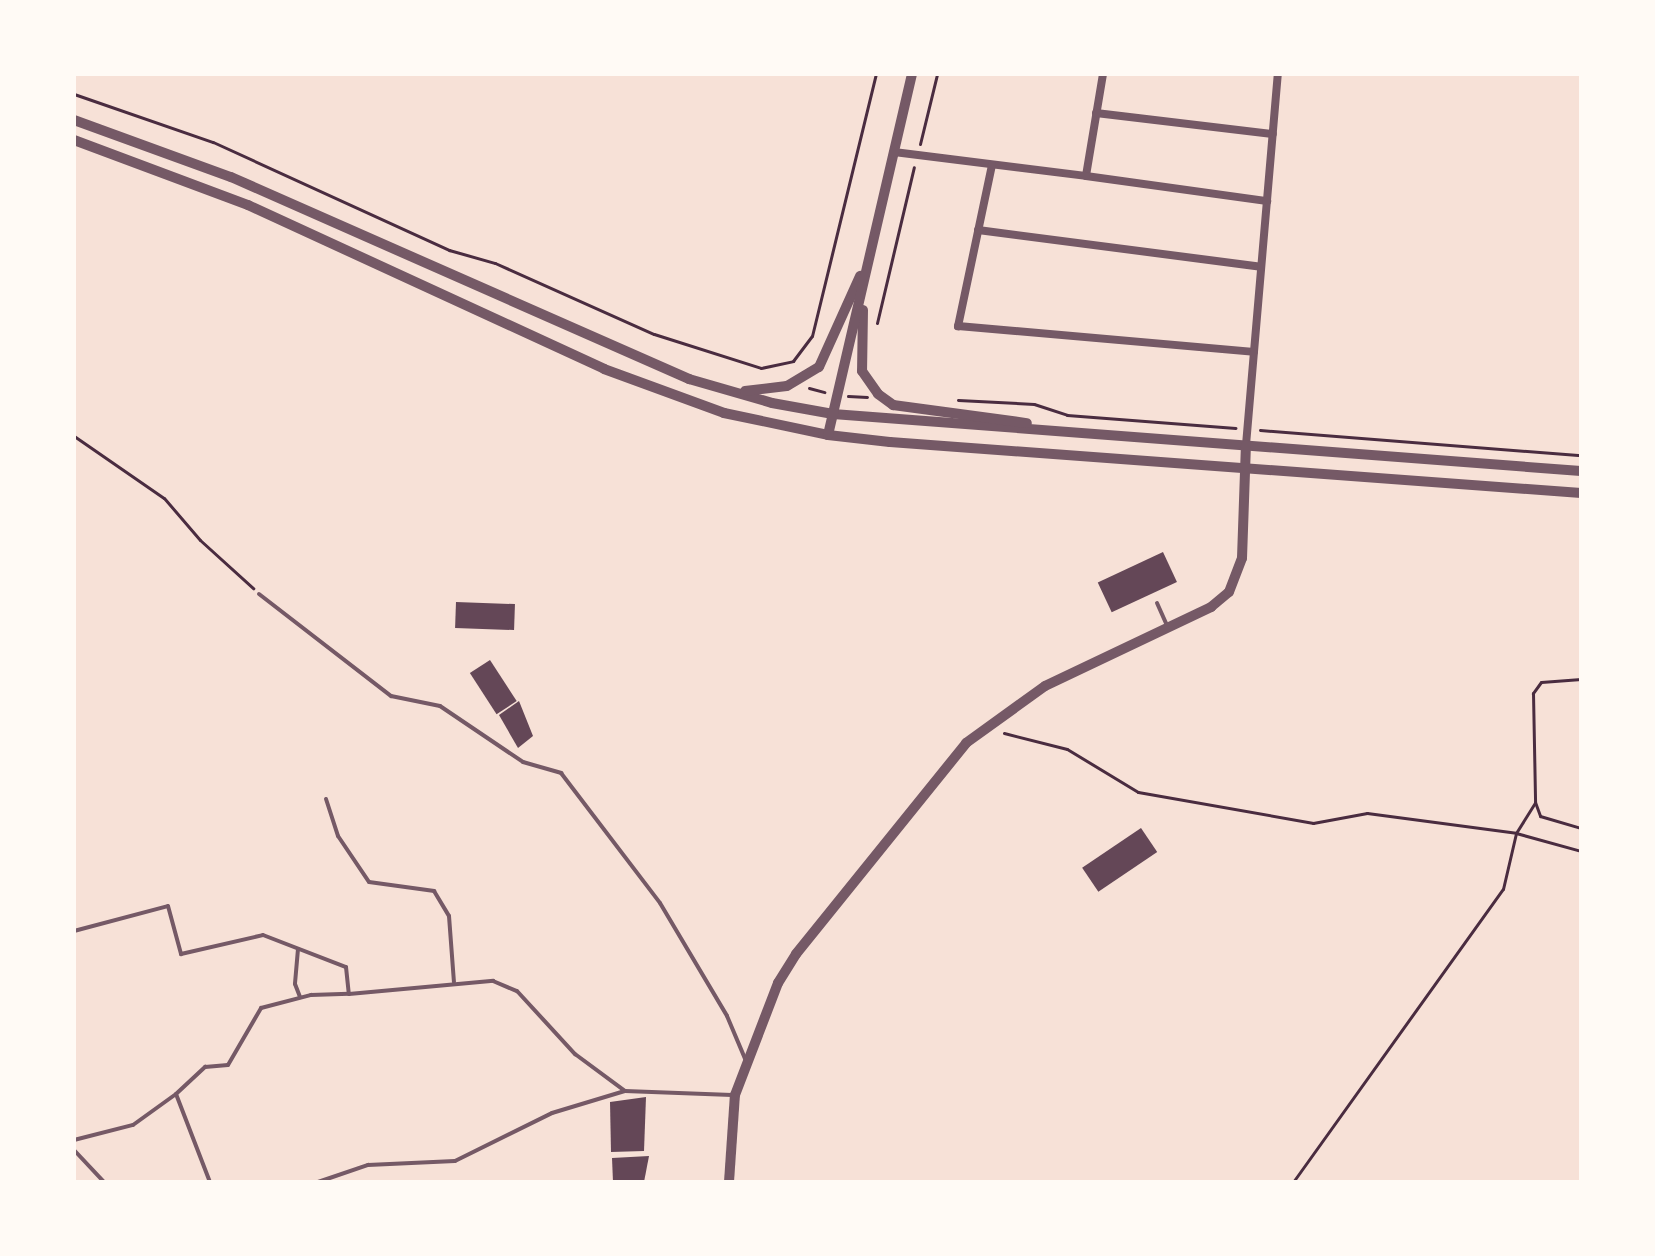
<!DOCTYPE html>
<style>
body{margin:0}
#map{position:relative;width:1655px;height:1256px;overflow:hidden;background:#f7e1d7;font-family:"Libre Baskerville",serif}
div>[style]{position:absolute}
.building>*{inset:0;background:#644757;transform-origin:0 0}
.path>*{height:3px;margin:-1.5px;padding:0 1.5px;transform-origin:1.5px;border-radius:1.5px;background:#4a2c40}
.service>*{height:4px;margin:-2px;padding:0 2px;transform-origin:2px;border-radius:2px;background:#755966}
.minor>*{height:8px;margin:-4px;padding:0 4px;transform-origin:4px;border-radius:4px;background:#755966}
.tertiary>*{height:10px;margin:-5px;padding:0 5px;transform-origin:5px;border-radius:5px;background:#755966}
span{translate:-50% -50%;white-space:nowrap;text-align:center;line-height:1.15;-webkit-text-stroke:8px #fffaf5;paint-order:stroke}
.frame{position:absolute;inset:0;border:76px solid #fffaf5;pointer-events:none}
</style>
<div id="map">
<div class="building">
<i style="left:1163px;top:552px;width:33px;height:72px;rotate:65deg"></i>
<i style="left:456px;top:602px;width:59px;height:26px;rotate:2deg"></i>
<i style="left:490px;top:660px;width:49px;height:24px;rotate:57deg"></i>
<i style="clip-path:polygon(519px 701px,533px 736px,518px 748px,499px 715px)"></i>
<i style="left:1141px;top:828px;width:29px;height:71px;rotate:56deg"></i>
<i style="clip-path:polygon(646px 1097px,644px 1151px,611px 1152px,610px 1102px)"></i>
<i style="clip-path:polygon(649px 1156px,644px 1182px,613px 1182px,612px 1158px)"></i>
</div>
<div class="path">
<i style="left:74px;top:94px;width:147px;rotate:19.1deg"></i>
<i style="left:213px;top:142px;width:260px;rotate:24.6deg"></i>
<i style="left:449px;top:250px;width:48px;rotate:15.8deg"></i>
<i style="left:495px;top:263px;width:174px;rotate:24.1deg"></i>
<i style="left:654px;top:334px;width:112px;rotate:17.6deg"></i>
<i style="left:761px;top:368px;width:33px;rotate:-12deg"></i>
<i style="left:793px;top:361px;width:31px;rotate:-53deg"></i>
<i style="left:812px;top:336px;width:270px;rotate:-76.3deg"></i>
<i style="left:920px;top:144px;width:72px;rotate:-76.3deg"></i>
<i style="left:877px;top:323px;width:160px;rotate:-76.7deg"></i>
<i style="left:809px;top:388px;width:16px;rotate:15deg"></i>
<i style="left:848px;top:396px;width:19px;rotate:3deg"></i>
<i style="left:958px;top:400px;width:76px;rotate:3deg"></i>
<i style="left:1034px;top:404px;width:35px;rotate:18deg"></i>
<i style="left:1067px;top:415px;width:169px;rotate:4.4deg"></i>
<i style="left:1260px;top:430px;width:322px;rotate:4.5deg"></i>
<i style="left:74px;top:436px;width:109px;rotate:34.6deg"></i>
<i style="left:164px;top:498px;width:55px;rotate:49.4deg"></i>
<i style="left:200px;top:540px;width:72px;rotate:42.2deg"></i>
<i style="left:1581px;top:679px;width:40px;rotate:175.7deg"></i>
<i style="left:1541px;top:682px;width:14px;rotate:126deg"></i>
<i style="left:1533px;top:693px;width:109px;rotate:88.9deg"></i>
<i style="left:1535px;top:802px;width:15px;rotate:70deg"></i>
<i style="left:1540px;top:816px;width:43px;rotate:16.3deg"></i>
<i style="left:1004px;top:733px;width:65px;rotate:14.3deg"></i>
<i style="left:1067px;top:749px;width:83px;rotate:31.2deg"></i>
<i style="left:1138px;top:792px;width:178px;rotate:10deg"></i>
<i style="left:1313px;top:823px;width:55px;rotate:-10.5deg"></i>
<i style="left:1367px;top:813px;width:150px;rotate:7.6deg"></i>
<i style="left:1516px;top:833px;width:67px;rotate:15.5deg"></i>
<i style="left:1293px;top:1182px;width:360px;rotate:-54.4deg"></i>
<i style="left:1503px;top:889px;width:57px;rotate:-76.9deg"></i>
<i style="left:1516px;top:833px;width:36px;rotate:-58deg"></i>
</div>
<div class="service">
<i style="left:259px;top:594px;width:167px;rotate:37.7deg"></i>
<i style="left:391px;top:696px;width:50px;rotate:11.5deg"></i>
<i style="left:440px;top:706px;width:100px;rotate:34deg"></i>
<i style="left:523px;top:762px;width:40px;rotate:16deg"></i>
<i style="left:561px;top:773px;width:163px;rotate:52.7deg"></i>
<i style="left:660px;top:903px;width:131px;rotate:59.3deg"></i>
<i style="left:727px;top:1016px;width:49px;rotate:67.1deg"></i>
<i style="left:1157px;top:603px;width:24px;rotate:66deg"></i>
<i style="left:326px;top:799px;width:39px;rotate:72deg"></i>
<i style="left:338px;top:836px;width:55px;rotate:56deg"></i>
<i style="left:369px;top:882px;width:66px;rotate:7.9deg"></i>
<i style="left:434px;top:891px;width:29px;rotate:59deg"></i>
<i style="left:449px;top:916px;width:66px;rotate:85.7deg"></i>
<i style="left:74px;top:931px;width:97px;rotate:-14.9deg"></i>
<i style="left:168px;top:906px;width:50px;rotate:74.8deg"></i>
<i style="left:181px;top:954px;width:84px;rotate:-13deg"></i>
<i style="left:263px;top:935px;width:89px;rotate:21.1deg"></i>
<i style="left:346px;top:967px;width:27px;rotate:84deg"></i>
<i style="left:349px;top:994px;width:145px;rotate:-5.2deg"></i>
<i style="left:493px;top:981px;width:26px;rotate:23deg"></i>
<i style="left:517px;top:991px;width:86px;rotate:47.4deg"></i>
<i style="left:575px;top:1054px;width:62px;rotate:36.5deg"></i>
<i style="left:298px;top:949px;width:35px;rotate:95deg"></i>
<i style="left:295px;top:984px;width:14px;rotate:69deg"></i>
<i style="left:176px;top:1094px;width:40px;rotate:-43deg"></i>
<i style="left:205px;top:1067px;width:23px;rotate:-5deg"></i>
<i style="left:228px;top:1065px;width:66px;rotate:-59.9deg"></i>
<i style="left:261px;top:1008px;width:52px;rotate:-14.6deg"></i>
<i style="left:311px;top:995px;width:38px;rotate:-2deg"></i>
<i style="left:74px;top:1140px;width:61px;rotate:-14.3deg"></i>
<i style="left:133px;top:1125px;width:53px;rotate:-35.8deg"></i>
<i style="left:176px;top:1094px;width:94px;rotate:68.9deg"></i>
<i style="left:74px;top:1150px;width:44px;rotate:46.8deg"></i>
<i style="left:318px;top:1182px;width:53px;rotate:-18.8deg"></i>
<i style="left:368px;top:1165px;width:87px;rotate:-2.6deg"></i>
<i style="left:455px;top:1161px;width:108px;rotate:-26.3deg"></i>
<i style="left:552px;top:1113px;width:76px;rotate:-16.8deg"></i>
<i style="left:625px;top:1091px;width:107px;rotate:2.1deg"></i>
</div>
<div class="minor">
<i style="left:1103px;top:74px;width:103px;rotate:99.5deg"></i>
<i style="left:1086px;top:176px;width:183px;rotate:7.9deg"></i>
<i style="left:1096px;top:113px;width:178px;rotate:6.8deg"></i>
<i style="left:894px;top:152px;width:193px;rotate:7.1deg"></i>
<i style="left:992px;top:165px;width:165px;rotate:101.9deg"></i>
<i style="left:958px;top:326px;width:297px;rotate:5deg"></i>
<i style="left:978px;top:230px;width:285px;rotate:7.4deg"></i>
<i style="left:1246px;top:445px;width:372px;rotate:-85.1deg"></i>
</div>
<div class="tertiary">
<i style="left:74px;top:120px;width:167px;rotate:20deg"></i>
<i style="left:231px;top:177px;width:501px;rotate:23.8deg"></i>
<i style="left:689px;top:379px;width:86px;rotate:16.1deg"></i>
<i style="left:772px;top:403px;width:62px;rotate:10.2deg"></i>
<i style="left:833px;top:414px;width:750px;rotate:4.36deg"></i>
<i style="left:74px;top:140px;width:186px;rotate:20.5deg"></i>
<i style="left:248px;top:205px;width:392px;rotate:24.7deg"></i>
<i style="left:604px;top:369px;width:128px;rotate:20.1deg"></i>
<i style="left:724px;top:413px;width:106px;rotate:11.9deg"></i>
<i style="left:828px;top:435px;width:62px;rotate:6.4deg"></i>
<i style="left:890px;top:442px;width:693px;rotate:4.22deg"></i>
<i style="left:863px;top:310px;width:61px;rotate:90.9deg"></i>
<i style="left:862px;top:371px;width:28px;rotate:55deg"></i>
<i style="left:878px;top:394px;width:19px;rotate:36deg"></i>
<i style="left:893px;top:405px;width:135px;rotate:7.7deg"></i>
<i style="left:745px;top:391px;width:42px;rotate:-6.8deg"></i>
<i style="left:787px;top:386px;width:37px;rotate:-31deg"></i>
<i style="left:819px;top:367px;width:100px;rotate:-65.7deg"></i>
<i style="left:828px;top:435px;width:371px;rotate:-76.9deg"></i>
<i style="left:729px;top:1182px;width:87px;rotate:-86.1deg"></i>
<i style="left:735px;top:1095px;width:120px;rotate:-69deg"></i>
<i style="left:778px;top:983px;width:34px;rotate:-58deg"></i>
<i style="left:796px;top:954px;width:271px;rotate:-51.1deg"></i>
<i style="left:966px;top:743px;width:97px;rotate:-35.8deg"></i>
<i style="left:1045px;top:686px;width:184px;rotate:-25.4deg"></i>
<i style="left:1211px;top:607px;width:23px;rotate:-40deg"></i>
<i style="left:1229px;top:592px;width:36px;rotate:-69deg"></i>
<i style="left:1242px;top:558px;width:113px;rotate:-88deg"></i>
</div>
<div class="frame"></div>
</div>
